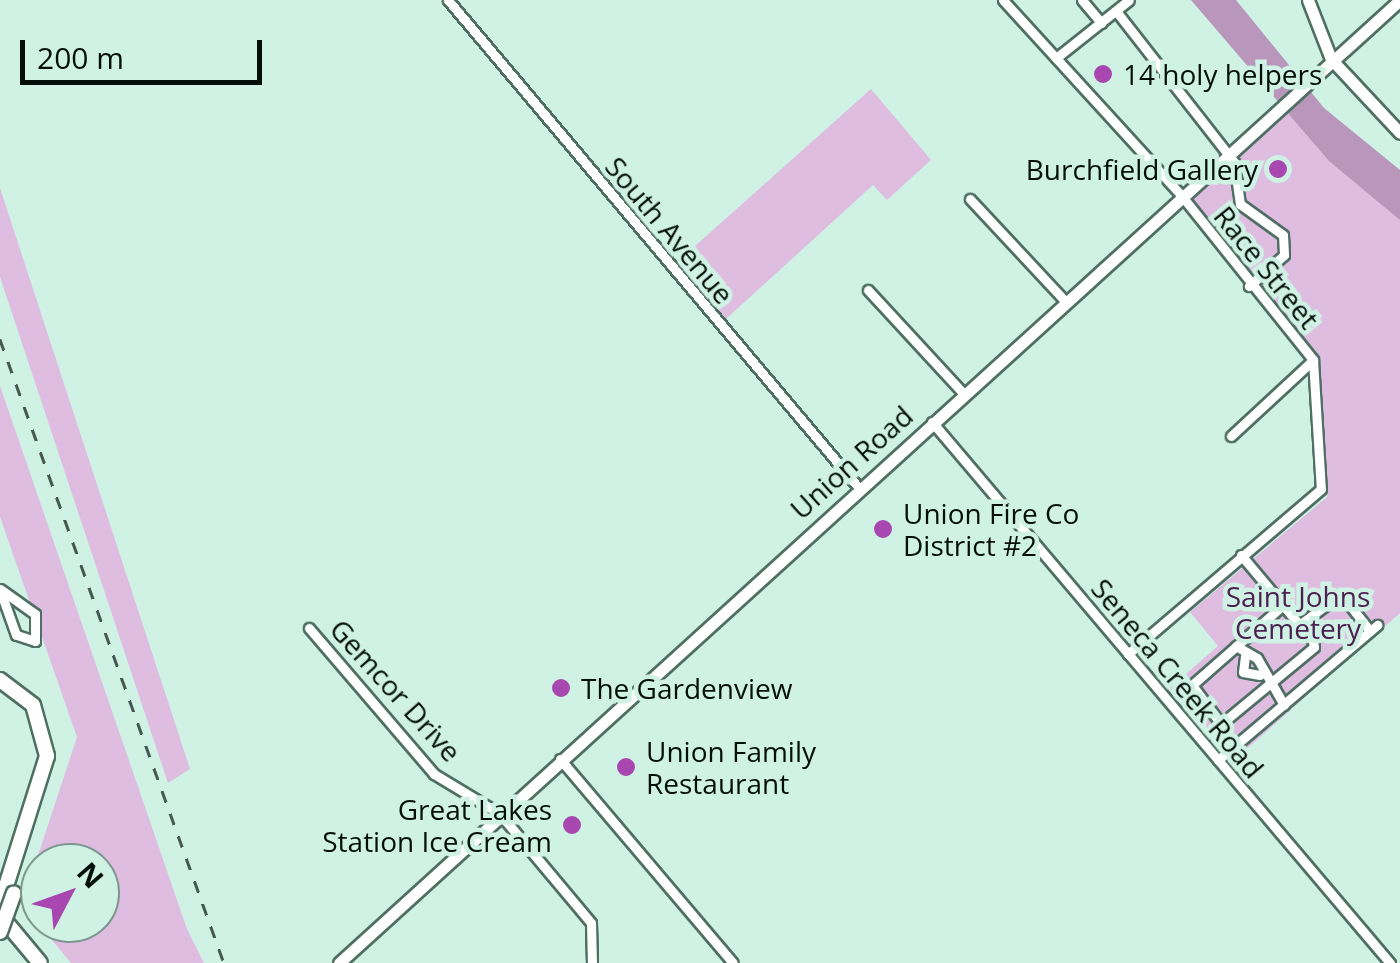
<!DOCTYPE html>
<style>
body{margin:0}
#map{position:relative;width:1400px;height:963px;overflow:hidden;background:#cff2e5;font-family:"Open Sans",sans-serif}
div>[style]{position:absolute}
.green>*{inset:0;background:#debde0}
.water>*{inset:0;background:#b996bb}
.roads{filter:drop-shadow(2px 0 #506f64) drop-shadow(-2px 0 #506f64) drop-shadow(0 2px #506f64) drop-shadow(0 -2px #506f64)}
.minor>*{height:9px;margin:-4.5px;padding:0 4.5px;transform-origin:4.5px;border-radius:4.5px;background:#fff}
.major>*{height:11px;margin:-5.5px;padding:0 5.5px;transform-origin:5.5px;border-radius:5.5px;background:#fff}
.highway>*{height:14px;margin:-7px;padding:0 7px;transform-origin:7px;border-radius:7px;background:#fff}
.rail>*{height:2.5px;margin-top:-1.25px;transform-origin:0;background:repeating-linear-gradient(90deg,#455851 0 12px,transparent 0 24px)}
.bridges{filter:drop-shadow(2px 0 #506f64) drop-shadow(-2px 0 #506f64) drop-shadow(0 2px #506f64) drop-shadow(0 -2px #506f64)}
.highway-bridge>*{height:14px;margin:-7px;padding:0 7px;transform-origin:7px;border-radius:7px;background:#fff}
.dots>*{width:28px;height:28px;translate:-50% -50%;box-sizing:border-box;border:5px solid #cff2e5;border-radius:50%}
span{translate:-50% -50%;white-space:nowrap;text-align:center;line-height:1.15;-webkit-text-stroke:9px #cff2e5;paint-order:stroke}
.poi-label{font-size:28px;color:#040f0b}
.left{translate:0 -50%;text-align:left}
.right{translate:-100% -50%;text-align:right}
.street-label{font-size:28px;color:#040f0b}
.park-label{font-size:28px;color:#4d2151}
.north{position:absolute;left:20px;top:843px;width:100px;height:100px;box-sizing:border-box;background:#cff2e5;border:2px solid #7e978e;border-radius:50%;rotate:49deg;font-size:28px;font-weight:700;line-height:40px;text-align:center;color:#040f0b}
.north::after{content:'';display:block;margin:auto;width:35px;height:45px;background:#a847af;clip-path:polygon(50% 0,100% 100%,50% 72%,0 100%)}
.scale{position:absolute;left:20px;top:40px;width:242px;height:45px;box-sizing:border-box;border:5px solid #040f0b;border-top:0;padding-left:12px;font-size:30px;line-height:35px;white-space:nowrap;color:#040f0b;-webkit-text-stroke:8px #cff2e5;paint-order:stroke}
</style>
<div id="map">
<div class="green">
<i style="clip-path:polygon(871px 89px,931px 160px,887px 200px,873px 185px,726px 319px,677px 262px)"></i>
<i style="clip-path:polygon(1280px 106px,1400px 220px,1400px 613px,1232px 762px,1170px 688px,1218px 646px,1190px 612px,1327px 497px,1313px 360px,1181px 195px)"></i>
<i style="clip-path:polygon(0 188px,190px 769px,168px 783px,0 277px)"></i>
<i style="clip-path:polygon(evenodd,0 386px,187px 929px,204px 963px,71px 963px,22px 904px,77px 737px,0 517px,0 386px,40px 863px,100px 863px,100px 923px,40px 923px,40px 863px)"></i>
</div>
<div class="water">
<i style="clip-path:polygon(1191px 0,1236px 0,1324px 108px,1400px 170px,1400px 220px,1329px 161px)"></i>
</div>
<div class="roads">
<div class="minor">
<i style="left:448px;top:0;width:638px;rotate:49.9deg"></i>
<i style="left:1003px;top:0;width:264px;rotate:47.6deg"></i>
<i style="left:1181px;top:195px;width:211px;rotate:51.3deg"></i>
<i style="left:1313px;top:360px;width:129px;rotate:86.5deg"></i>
<i style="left:1321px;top:489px;width:254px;rotate:139.5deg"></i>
<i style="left:1082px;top:0;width:30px;rotate:50deg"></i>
<i style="left:1116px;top:11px;width:192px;rotate:52deg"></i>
<i style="left:1234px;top:162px;width:42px;rotate:81.9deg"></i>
<i style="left:1240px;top:204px;width:53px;rotate:35.8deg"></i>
<i style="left:1283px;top:235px;width:20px;rotate:87deg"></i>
<i style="left:1284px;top:255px;width:47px;rotate:138.5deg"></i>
<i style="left:1056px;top:58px;width:93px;rotate:-38.5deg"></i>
<i style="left:970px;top:199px;width:139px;rotate:47deg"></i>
<i style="left:868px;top:290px;width:140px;rotate:47.3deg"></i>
<i style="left:932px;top:422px;width:709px;rotate:49.75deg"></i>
<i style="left:1231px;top:436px;width:112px;rotate:-42.8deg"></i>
<i style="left:1241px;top:555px;width:65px;rotate:50deg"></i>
<i style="left:1283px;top:605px;width:47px;rotate:50.2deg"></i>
<i style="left:1313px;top:641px;width:6px;rotate:81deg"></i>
<i style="left:1314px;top:647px;width:121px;rotate:140.4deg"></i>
<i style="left:1221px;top:724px;width:49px;rotate:-126.6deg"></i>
<i style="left:1192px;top:685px;width:121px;rotate:-41.3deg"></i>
<i style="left:0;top:589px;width:43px;rotate:35.5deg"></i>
<i style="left:35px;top:614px;width:27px;rotate:90deg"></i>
<i style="left:35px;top:641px;width:20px;rotate:-162deg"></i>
<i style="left:16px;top:635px;width:48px;rotate:-109.6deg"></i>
<i style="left:1299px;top:625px;width:52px;rotate:-36.4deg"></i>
<i style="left:1341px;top:594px;width:47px;rotate:51.9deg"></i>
<i style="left:309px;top:628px;width:192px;rotate:49.4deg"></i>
<i style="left:434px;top:774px;width:77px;rotate:31.2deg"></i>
<i style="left:500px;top:814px;width:142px;rotate:50.1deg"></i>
<i style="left:591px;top:923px;width:40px;rotate:88.6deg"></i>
<i style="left:1236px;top:646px;width:24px;rotate:30deg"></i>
<i style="left:1257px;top:658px;width:54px;rotate:60.1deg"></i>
<i style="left:1245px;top:656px;width:16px;rotate:97deg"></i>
<i style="left:1243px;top:672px;width:17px;rotate:10deg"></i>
<i style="left:560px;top:759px;width:267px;rotate:49.7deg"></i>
<i style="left:1218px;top:760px;width:209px;rotate:-40.3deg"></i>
</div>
<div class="major">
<i style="left:1308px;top:0;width:63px;rotate:68.7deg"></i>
<i style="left:1331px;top:59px;width:101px;rotate:47deg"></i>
<i style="left:339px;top:963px;width:1433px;rotate:-42.23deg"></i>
</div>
<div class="highway">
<i style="left:0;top:680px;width:41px;rotate:37.1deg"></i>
<i style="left:33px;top:705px;width:53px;rotate:74.6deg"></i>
<i style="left:47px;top:756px;width:156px;rotate:107.5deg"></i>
<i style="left:0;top:915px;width:62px;rotate:50.2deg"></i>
</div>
</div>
<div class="rail">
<i style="left:0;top:339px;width:663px;rotate:70.25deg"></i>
</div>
<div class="bridges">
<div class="highway-bridge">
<i style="left:0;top:932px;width:41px;rotate:-70.3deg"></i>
</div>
</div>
<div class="dots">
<i style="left:1103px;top:74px;background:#a847af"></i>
<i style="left:1278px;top:169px;background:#a847af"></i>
<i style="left:883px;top:529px;background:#a847af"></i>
<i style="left:561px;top:688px;background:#a847af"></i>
<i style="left:626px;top:767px;background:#a847af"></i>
<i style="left:572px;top:825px;background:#a847af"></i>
</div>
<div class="poi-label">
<span class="left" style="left:1123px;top:74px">14 holy helpers</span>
<span class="right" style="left:1258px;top:169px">Burchfield Gallery</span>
<span class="left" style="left:903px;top:529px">Union Fire Co<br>District #2</span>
<span class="left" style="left:581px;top:688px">The Gardenview</span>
<span class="left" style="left:646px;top:767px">Union Family<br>Restaurant</span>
<span class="right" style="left:552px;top:825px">Great Lakes<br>Station Ice Cream</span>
</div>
<div class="street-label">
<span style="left:670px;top:230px;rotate:50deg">South Avenue</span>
<span style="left:1267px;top:267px;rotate:51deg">Race Street</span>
<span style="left:851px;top:462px;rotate:-42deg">Union Road</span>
<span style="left:1178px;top:678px;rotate:50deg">Seneca Creek Road</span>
<span style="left:396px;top:690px;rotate:48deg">Gemcor Drive</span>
</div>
<div class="park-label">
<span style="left:1298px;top:612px">Saint Johns<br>Cemetery</span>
</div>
<div class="north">N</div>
<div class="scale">200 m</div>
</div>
